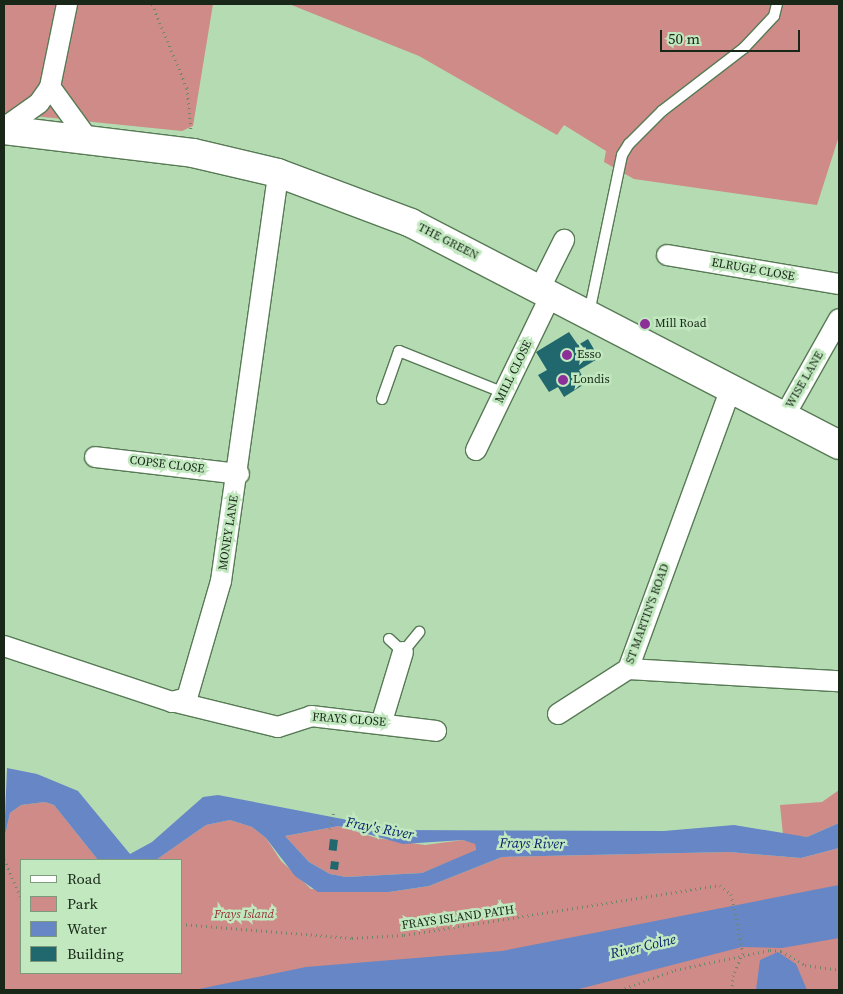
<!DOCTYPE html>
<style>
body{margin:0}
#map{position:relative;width:843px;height:994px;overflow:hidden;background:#b5dbb2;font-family:"Source Serif 4",serif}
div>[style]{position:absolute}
.green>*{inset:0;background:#ce8b87}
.water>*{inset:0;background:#6686c6}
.building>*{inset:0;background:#21686e;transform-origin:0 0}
.path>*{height:3px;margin-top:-1.5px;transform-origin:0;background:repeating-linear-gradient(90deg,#6c876a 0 1px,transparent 0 5px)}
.roads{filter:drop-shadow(1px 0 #577a55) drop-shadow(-1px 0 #577a55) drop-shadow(0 1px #577a55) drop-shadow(0 -1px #577a55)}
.lane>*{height:10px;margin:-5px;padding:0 5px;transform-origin:5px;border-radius:5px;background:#fff}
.street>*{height:20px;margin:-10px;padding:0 10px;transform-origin:10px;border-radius:10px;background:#fff}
.secondary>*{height:28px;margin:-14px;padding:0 14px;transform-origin:14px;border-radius:14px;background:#fff}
.dots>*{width:14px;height:14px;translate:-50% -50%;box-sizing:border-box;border:2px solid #c1e8bf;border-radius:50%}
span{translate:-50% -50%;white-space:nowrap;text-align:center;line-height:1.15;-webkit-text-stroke:5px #c1e8bf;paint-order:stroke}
.street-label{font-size:12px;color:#182717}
.poi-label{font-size:12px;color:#182717}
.left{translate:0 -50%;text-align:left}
.park-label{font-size:12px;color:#943133;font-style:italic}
.water-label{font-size:14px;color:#021f69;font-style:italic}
.frame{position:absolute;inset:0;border:5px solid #182717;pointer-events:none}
.legend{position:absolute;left:20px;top:859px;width:162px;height:115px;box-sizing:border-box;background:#c1e8bf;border:1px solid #7d9b7c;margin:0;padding:6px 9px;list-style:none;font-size:15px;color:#182717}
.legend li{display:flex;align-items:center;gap:10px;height:25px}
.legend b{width:25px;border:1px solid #7d9b7c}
.scale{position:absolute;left:660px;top:30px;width:140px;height:22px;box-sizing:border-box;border:2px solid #182717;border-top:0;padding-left:6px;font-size:15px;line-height:18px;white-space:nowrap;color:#182717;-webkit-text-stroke:4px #c1e8bf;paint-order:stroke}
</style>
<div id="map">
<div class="green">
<i style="clip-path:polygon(4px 4px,213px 4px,193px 126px,182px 131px,4px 113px)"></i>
<i style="clip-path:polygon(289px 4px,839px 4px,839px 136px,817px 205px,634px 179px,604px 162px,606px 151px,564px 125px,557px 135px,419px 56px)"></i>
<i style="clip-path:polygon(839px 790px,839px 823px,807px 837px,783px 835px,780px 805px,822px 802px)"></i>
<i style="clip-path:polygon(45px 802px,54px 805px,98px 860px,21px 860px,21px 973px,181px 973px,181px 860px,156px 860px,206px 825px,230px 820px,252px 827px,266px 838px,281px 861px,311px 889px,389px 892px,429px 886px,502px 857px,729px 852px,801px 858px,839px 848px,839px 990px,4px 990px,4px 840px,10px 813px,21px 805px)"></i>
<i style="clip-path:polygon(339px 826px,376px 838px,425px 845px,463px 840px,475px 843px,476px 851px,422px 873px,346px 877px,330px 874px,309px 862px,285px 836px)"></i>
</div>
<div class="water">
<i style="clip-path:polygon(evenodd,7px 768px,37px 774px,78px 791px,130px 854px,152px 842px,203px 797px,218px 795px,400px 830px,664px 831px,734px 825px,807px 837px,839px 823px,839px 848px,801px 858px,729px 852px,502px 857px,429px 886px,389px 892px,318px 892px,295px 876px,266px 838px,252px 827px,230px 820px,206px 825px,156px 860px,98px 860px,54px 805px,45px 802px,21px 805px,10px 813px,4px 840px,7px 768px,339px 826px,403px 844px,463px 840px,475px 844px,476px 850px,422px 873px,346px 877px,330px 874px,309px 862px,285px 836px,339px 826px)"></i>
<i style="clip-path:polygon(839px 885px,839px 938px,782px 948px,742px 947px,575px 990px,194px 990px,306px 967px,502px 951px)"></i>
<i style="clip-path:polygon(778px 952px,796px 964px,807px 990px,756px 990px,760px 960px)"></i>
</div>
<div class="building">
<i style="clip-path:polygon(569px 332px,578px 345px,588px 339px,599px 358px,579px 370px,586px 383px,564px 397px,558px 387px,549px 392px,538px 375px,547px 370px,536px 352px)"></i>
<i style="left:330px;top:839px;width:8px;height:11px;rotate:7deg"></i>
<i style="left:331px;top:861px;width:8px;height:8px;rotate:7deg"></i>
</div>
<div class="path">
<i style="left:152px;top:4px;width:91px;rotate:67.4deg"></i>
<i style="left:187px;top:88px;width:43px;rotate:84.7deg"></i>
<i style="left:330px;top:829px;width:19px;rotate:-78deg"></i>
<i style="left:4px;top:859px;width:43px;rotate:66.4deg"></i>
<i style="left:181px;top:924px;width:172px;rotate:4.7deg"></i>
<i style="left:352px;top:938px;width:52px;rotate:-3.3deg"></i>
<i style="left:404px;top:935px;width:320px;rotate:-9deg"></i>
<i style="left:720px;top:885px;width:14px;rotate:39deg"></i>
<i style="left:731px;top:894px;width:60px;rotate:78.5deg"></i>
<i style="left:743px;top:953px;width:24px;rotate:114deg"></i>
<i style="left:733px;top:975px;width:15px;rotate:94deg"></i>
<i style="left:620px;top:990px;width:59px;rotate:-20deg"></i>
<i style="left:675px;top:970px;width:97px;rotate:-11.9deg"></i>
<i style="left:770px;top:950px;width:11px;rotate:5deg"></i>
<i style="left:781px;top:951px;width:28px;rotate:30deg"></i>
<i style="left:805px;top:965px;width:34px;rotate:8deg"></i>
</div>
<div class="roads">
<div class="lane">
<i style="left:589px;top:313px;width:161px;rotate:-78.2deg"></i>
<i style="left:622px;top:155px;width:13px;rotate:-58deg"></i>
<i style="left:629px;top:144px;width:47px;rotate:-45deg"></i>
<i style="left:662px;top:111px;width:103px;rotate:-37.5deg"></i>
<i style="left:744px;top:48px;width:44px;rotate:-46.8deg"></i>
<i style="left:774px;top:16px;width:12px;rotate:-76deg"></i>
<i style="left:382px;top:399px;width:51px;rotate:-70.5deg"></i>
<i style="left:399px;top:351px;width:113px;rotate:21.8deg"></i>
<i style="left:389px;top:639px;width:19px;rotate:43deg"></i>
<i style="left:403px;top:652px;width:26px;rotate:-51deg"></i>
</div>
<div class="street">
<i style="left:50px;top:87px;width:63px;rotate:54deg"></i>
<i style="left:4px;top:128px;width:43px;rotate:-35.5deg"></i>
<i style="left:39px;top:103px;width:19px;rotate:-55deg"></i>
<i style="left:50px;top:87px;width:85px;rotate:-78.4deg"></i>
<i style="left:667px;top:255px;width:174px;rotate:9.6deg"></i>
<i style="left:540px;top:288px;width:54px;rotate:-63.4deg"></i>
<i style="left:731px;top:388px;width:299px;rotate:110.1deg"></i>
<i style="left:628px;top:669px;width:211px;rotate:3.3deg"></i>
<i style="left:785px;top:415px;width:110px;rotate:-60.6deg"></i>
<i style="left:476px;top:450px;width:172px;rotate:-64.2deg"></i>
<i style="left:95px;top:457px;width:145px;rotate:6.7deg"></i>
<i style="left:4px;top:646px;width:177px;rotate:18.4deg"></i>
<i style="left:172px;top:702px;width:16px;rotate:-15deg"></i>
<i style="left:187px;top:698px;width:122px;rotate:-73.8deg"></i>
<i style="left:221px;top:581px;width:412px;rotate:-82deg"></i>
<i style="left:176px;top:702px;width:105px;rotate:13.8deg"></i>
<i style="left:278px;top:727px;width:35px;rotate:-18deg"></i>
<i style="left:311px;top:716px;width:126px;rotate:6.8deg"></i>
<i style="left:558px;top:714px;width:83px;rotate:-32.7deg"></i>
<i style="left:382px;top:721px;width:72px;rotate:-73.1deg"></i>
</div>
<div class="secondary">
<i style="left:4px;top:130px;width:190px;rotate:6.9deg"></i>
<i style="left:193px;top:153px;width:87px;rotate:13.2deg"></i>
<i style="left:278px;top:173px;width:142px;rotate:20.6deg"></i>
<i style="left:411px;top:223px;width:482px;rotate:27.4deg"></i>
</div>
</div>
<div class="dots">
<i style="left:645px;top:324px;background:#8d2f98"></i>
<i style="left:567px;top:355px;background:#8d2f98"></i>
<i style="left:563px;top:380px;background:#8d2f98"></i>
</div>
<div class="street-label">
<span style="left:448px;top:242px;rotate:27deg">THE GREEN</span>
<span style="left:753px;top:270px;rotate:10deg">ELRUGE CLOSE</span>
<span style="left:514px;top:372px;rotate:-64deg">MILL CLOSE</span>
<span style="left:805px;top:380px;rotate:-60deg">WISE LANE</span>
<span style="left:167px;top:465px;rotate:7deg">COPSE CLOSE</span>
<span style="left:229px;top:533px;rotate:-81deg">MONEY LANE</span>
<span style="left:648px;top:614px;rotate:-70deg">ST MARTIN'S ROAD</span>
<span style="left:349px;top:720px;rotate:4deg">FRAYS CLOSE</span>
<span style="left:458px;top:918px;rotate:-8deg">FRAYS ISLAND PATH</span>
</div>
<div class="poi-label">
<span class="left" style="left:655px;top:324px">Mill Road</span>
<span class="left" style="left:577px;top:355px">Esso</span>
<span class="left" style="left:573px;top:380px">Londis</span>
</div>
<div class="park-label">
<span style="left:244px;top:915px">Frays Island</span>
</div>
<div class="water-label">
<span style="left:380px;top:828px;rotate:11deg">Fray's River</span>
<span style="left:532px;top:843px;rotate:1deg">Frays River</span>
<span style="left:643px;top:946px;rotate:-13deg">River Colne</span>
</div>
<div class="frame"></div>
<ul class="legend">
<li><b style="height:6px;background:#fff"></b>Road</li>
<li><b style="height:14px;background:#ce8b87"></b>Park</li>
<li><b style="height:14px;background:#6686c6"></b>Water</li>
<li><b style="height:14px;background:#21686e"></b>Building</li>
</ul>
<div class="scale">50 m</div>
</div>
